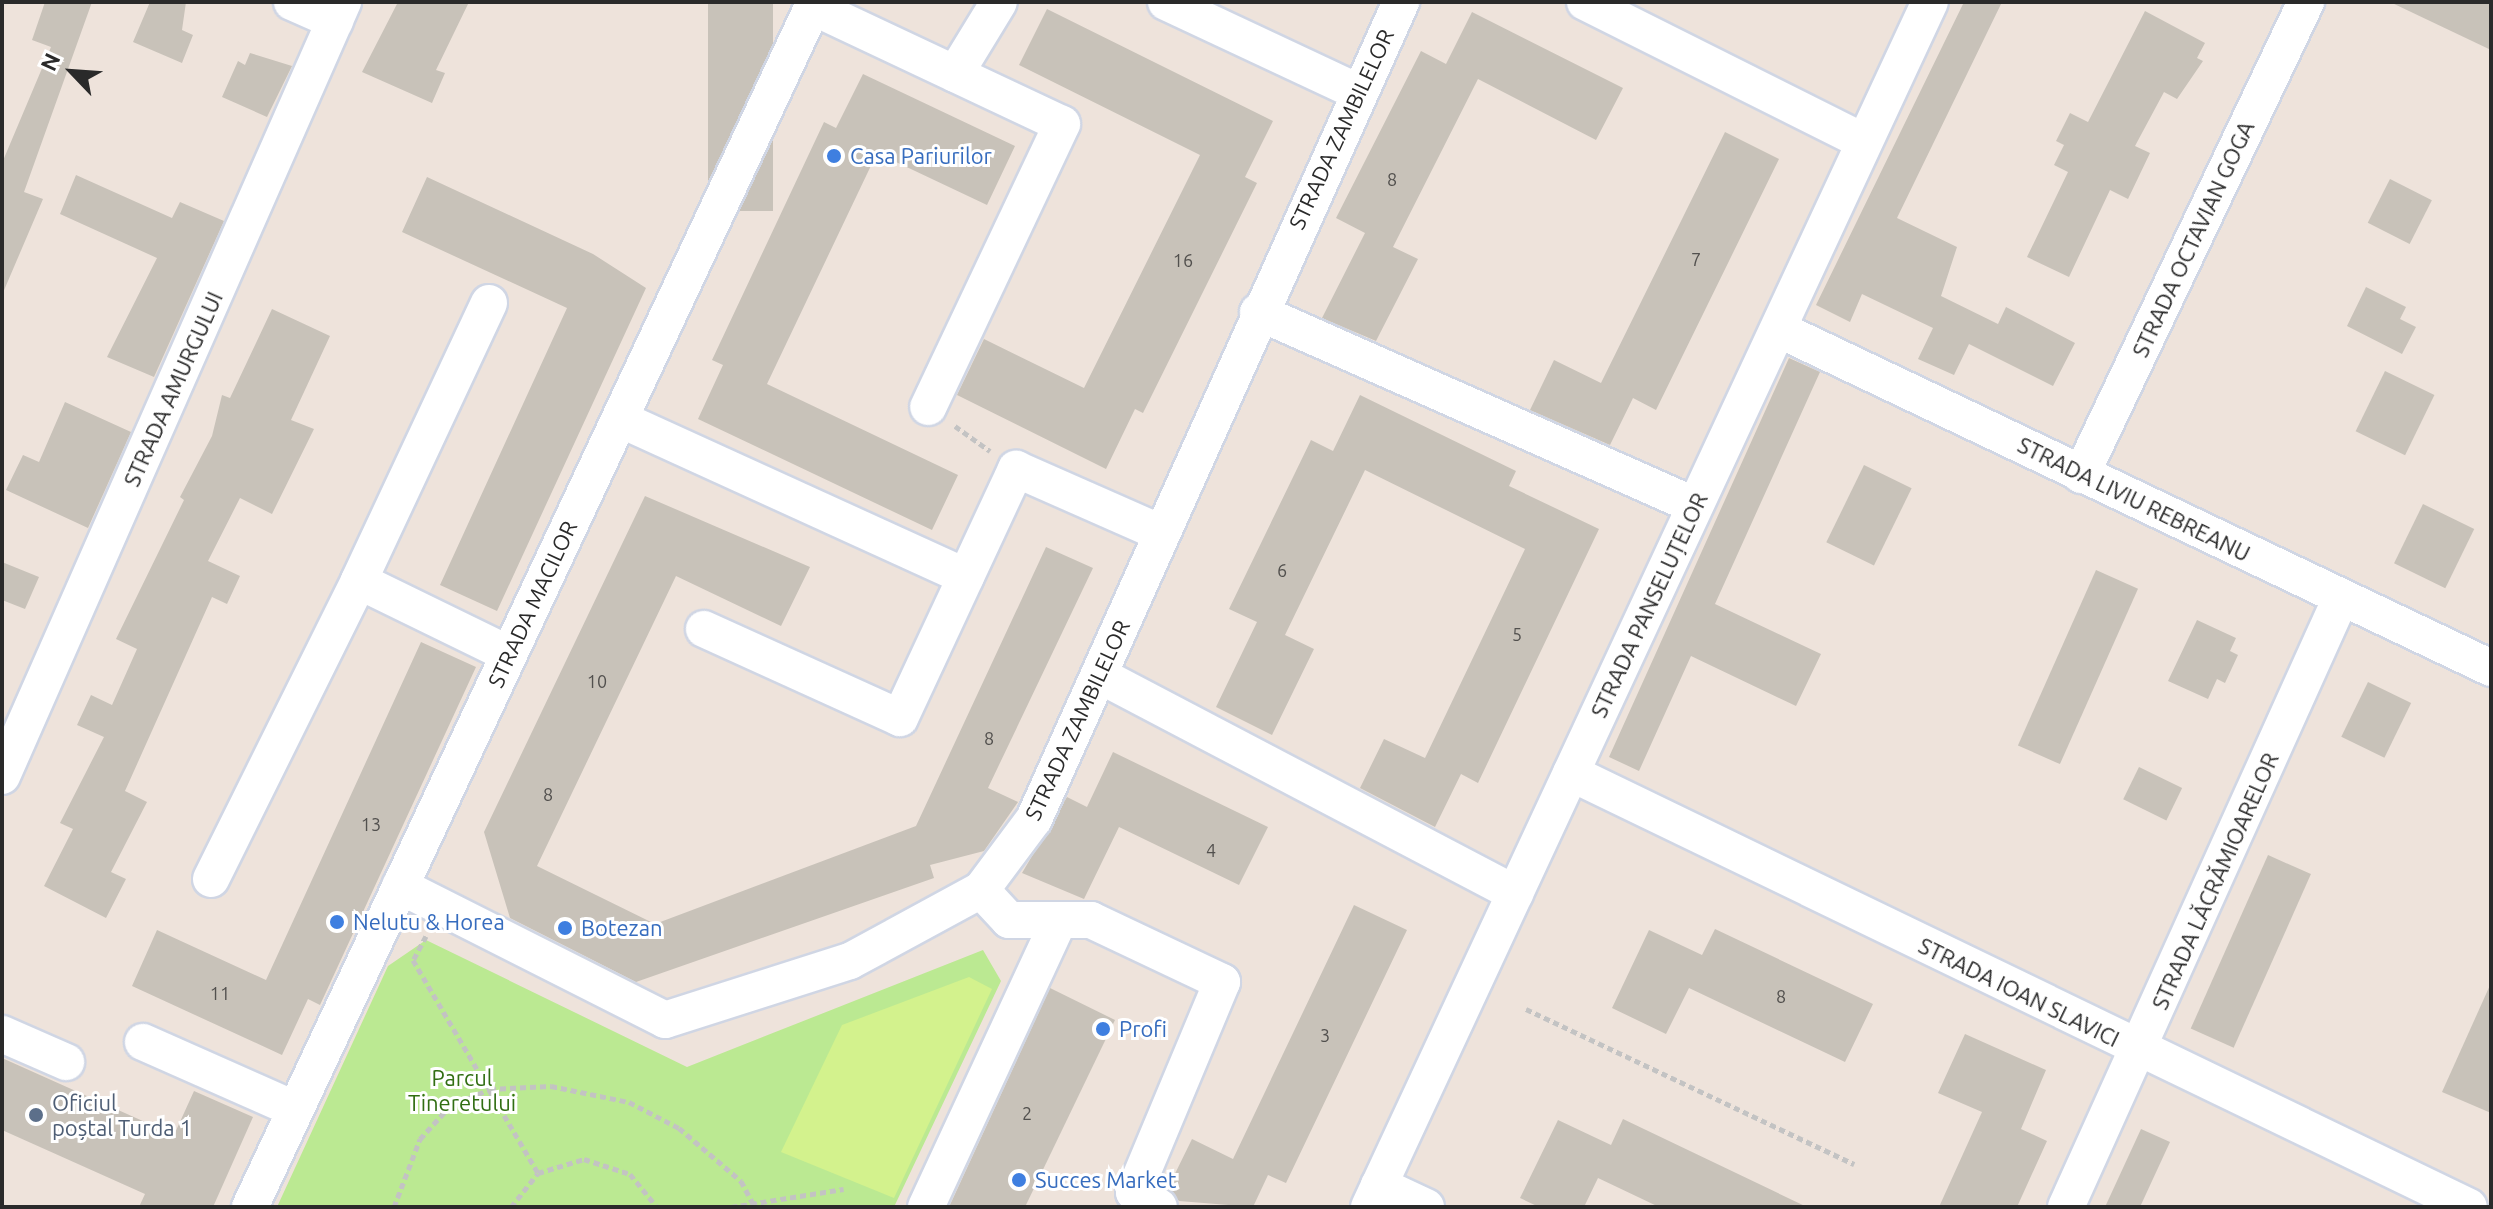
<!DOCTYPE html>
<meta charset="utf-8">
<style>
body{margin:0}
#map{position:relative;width:2493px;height:1209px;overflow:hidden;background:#eee3db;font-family:Ubuntu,sans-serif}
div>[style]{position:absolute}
.green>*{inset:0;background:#bbe992}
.pitch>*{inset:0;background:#d3f28d}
.building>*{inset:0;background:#c8c2b9;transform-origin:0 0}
.path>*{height:5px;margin-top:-2.5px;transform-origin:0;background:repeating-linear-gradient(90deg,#c3c3c3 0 6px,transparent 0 10px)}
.roads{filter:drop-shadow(2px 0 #d0d6e4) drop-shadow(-2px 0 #d0d6e4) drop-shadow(0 2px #d0d6e4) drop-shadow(0 -2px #d0d6e4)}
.minor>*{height:36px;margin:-18px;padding:0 18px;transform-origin:18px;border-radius:18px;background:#fff}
.dots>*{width:22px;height:22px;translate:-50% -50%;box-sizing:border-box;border:4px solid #fff;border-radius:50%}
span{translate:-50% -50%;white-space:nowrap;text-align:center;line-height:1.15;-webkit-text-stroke:6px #fff;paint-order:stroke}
.number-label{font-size:18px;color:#52504e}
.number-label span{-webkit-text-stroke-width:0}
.street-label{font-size:22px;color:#2a2a2a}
.shop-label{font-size:22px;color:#366cbe}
.left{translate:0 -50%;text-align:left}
.park-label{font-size:22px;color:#316e13}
.service-label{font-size:22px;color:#4e5e75}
.frame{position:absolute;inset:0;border:4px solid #2a2a2a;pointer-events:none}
.north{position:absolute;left:32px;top:32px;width:80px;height:80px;-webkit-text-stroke:6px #fff;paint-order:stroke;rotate:295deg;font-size:22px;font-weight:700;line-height:32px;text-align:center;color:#2a2a2a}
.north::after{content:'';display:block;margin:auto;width:28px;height:36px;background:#2a2a2a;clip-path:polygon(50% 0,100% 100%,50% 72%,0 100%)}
</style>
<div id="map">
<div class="green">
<i style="clip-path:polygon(426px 940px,687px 1067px,983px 950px,1001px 981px,894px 1207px,277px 1207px,388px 966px)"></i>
</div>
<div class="pitch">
<i style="clip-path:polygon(969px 977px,992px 989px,894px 1198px,781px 1152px,842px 1025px)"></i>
</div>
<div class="building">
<i style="clip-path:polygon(45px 2px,92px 2px,24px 192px,43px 199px,2px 295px,2px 163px,51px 47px,32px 40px)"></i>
<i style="clip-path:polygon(150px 2px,186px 2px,182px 30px,193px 35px,182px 63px,133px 42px)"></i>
<i style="clip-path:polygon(398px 2px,469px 2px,436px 70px,445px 73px,432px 103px,362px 72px)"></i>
<i style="left:708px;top:2px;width:65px;height:209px"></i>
<i style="clip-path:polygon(1964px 2px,2002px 2px,1897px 218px,1957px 247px,1941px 296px,1998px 324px,2006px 307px,2075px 343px,2053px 386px,1969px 344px,1954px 375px,1918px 359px,1933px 328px,1862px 294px,1850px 322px,1816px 305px)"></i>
<i style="clip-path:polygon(2390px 2px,2491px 2px,2491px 50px)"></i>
<i style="clip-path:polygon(1047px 9px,1273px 121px,1245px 177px,1257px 183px,1143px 413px,1135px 409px,1106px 469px,957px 395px,984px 339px,1084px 388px,1200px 155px,1019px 65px)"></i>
<i style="clip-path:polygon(2145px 11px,2205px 43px,2197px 58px,2203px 61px,2177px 99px,2164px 92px,2135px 146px,2150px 153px,2128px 199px,2110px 190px,2069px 277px,2027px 257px,2068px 172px,2054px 165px,2064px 145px,2056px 141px,2070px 113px,2088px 122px)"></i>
<i style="clip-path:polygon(1472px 12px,1623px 88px,1596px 140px,1478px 79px,1393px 247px,1418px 259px,1376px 341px,1322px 318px,1365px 233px,1336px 218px,1421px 51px,1446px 64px)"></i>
<i style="clip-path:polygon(250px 53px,292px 66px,267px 117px,222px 97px,238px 61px,245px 65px)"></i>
<i style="clip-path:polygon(863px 74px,1015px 146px,987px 205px,877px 153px,767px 384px,958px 475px,932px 530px,698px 419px,723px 365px,712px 360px,824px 122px,836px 128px)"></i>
<i style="clip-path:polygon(1725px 132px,1779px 159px,1656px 410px,1633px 398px,1610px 445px,1530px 410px,1554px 360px,1601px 383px)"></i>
<i style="clip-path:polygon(76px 175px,172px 218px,180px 202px,224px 221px,154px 377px,107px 357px,157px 258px,60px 214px)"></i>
<i style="clip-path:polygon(427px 177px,593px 254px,646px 288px,497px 611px,440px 585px,567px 308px,402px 232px)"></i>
<i style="left:2390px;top:179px;width:47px;height:49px;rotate:27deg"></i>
<i style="clip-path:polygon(2366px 287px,2406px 307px,2400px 319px,2416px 327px,2402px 354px,2347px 326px)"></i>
<i style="clip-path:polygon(272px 309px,330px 336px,291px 420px,314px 429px,272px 514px,240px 498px,208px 561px,240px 576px,227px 604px,212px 597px,125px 791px,147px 802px,111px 872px,126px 879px,106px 918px,44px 886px,73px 829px,60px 823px,104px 737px,77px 725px,91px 695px,112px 705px,137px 649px,116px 639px,184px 500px,180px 497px,212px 436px,222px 395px,230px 398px)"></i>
<i style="clip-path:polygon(1789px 358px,1820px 372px,1715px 604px,1821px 654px,1796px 706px,1691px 656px,1639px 771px,1609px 757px)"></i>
<i style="left:2385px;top:371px;width:55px;height:67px;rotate:26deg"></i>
<i style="clip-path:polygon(1360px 395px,1516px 471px,1509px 486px,1599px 529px,1478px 783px,1461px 774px,1435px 827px,1360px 788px,1384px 739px,1425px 758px,1525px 549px,1365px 470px,1285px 635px,1314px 649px,1272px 735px,1216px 707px,1257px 622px,1229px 609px,1311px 440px,1333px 451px)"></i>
<i style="clip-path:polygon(65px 402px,131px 432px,88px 528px,6px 490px,23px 455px,39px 462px)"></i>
<i style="left:1864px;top:465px;width:53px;height:86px;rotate:26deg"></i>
<i style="clip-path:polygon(645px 496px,810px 567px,781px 626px,676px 576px,537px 866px,655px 924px,916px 826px,1046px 547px,1093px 568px,988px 788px,1018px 802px,984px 851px,930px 865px,934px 878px,636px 982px,510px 918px,484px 832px)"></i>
<i style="left:2423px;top:504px;width:57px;height:66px;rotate:26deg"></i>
<i style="clip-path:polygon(2px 562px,39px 577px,25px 609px,2px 600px)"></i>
<i style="left:2096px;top:570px;width:46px;height:192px;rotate:24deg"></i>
<i style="clip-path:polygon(2197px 620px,2236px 638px,2230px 651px,2238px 655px,2225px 683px,2217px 679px,2208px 699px,2168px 681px)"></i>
<i style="clip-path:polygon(421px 642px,476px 667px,320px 1005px,308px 999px,282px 1055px,132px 986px,157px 930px,266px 980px)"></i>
<i style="left:2368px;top:682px;width:48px;height:61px;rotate:26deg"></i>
<i style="clip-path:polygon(1113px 752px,1268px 827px,1239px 885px,1119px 827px,1084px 899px,1022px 873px,1067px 797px,1087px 807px)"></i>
<i style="left:2139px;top:767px;width:48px;height:36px;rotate:26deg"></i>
<i style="left:2268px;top:855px;width:47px;height:190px;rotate:24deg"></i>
<i style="clip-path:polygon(1354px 905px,1407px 930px,1286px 1183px,1268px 1175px,1253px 1207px,1179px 1201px,1168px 1188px,1192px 1139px,1233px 1159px)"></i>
<i style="clip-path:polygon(1715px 929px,1873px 1004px,1845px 1062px,1689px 988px,1666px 1034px,1612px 1008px,1649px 930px,1702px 955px)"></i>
<i style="clip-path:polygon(2491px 983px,2491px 1113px,2442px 1092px)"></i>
<i style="clip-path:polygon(1050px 988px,1115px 1020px,1025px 1207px,949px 1207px)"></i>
<i style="clip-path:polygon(1965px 1034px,2046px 1070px,2021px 1129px,2047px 1141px,2017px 1207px,1939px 1207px,1982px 1112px,1938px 1093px)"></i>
<i style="clip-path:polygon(2px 1058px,174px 1135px,194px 1091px,253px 1117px,213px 1207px,139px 1207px,145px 1194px,2px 1130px)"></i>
<i style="clip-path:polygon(1623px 1119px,1807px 1207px,1659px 1207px,1598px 1178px,1584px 1207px,1539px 1207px,1520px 1198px,1558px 1120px,1611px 1145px)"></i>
<i style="clip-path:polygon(2141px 1129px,2170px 1142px,2140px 1207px,2105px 1207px)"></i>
</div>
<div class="path">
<i style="left:955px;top:426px;width:43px;rotate:35.5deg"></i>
<i style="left:426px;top:936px;width:27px;rotate:118deg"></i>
<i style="left:413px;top:960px;width:247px;rotate:59.6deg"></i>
<i style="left:1526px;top:1009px;width:363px;rotate:25.3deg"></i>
<i style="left:394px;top:1207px;width:73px;rotate:-69.1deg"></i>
<i style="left:420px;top:1139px;width:45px;rotate:-47.7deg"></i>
<i style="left:450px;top:1106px;width:43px;rotate:-23deg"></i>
<i style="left:490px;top:1089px;width:61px;rotate:-2.8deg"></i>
<i style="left:551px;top:1086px;width:80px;rotate:11.6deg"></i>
<i style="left:629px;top:1102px;width:56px;rotate:27.5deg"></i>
<i style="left:679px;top:1128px;width:82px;rotate:40.5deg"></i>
<i style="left:741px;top:1181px;width:30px;rotate:62deg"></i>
<i style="left:511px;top:1207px;width:43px;rotate:-51.5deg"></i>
<i style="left:538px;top:1173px;width:48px;rotate:-16.9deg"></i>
<i style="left:584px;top:1159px;width:48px;rotate:18.1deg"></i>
<i style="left:630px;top:1174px;width:43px;rotate:50.7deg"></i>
<i style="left:731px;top:1207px;width:114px;rotate:-9.1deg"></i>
</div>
<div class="roads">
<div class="minor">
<i style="left:292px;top:2px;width:47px;rotate:23.8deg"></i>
<i style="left:1166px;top:2px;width:210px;rotate:25.1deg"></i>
<i style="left:1585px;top:2px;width:312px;rotate:26.6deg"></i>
<i style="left:813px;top:7px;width:275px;rotate:25.2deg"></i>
<i style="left:1062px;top:124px;width:313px;rotate:115.3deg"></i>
<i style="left:955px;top:74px;width:84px;rotate:-58.6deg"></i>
<i style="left:489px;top:303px;width:307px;rotate:115.1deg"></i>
<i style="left:359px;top:581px;width:167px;rotate:26deg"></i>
<i style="left:1258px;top:312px;width:478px;rotate:23.9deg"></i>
<i style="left:1778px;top:329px;width:789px;rotate:25.43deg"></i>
<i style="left:620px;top:419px;width:380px;rotate:24.5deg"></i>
<i style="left:2081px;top:475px;width:524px;rotate:-64.56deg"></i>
<i style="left:704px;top:629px;width:215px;rotate:24.4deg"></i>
<i style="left:900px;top:718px;width:275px;rotate:-65deg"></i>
<i style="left:1016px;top:469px;width:158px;rotate:23.8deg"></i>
<i style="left:1099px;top:675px;width:470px;rotate:27.7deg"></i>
<i style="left:1571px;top:773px;width:997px;rotate:25.79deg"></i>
<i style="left:2px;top:776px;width:846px;rotate:-66.22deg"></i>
<i style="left:211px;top:879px;width:333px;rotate:-63.6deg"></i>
<i style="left:400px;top:886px;width:297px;rotate:26.8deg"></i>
<i style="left:665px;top:1020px;width:194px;rotate:-17.7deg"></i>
<i style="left:850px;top:961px;width:149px;rotate:-28.5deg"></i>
<i style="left:981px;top:890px;width:89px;rotate:-53.3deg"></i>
<i style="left:1034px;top:819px;width:896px;rotate:-65.81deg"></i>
<i style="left:981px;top:890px;width:41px;rotate:47deg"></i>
<i style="left:1009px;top:920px;width:82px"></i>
<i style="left:1091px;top:920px;width:145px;rotate:25.3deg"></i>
<i style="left:1222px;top:982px;width:228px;rotate:112.7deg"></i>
<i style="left:1134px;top:1192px;width:29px;rotate:31deg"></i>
<i style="left:2px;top:1034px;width:70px;rotate:23.6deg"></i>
<i style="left:143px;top:1042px;width:165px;rotate:23.9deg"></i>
<i style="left:1379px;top:1185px;width:52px;rotate:25.1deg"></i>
<i style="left:250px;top:1207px;width:1331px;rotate:-64.88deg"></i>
<i style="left:926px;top:1207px;width:316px;rotate:-65.1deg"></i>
<i style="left:1369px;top:1207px;width:1329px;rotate:-65.04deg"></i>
<i style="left:2066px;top:1207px;width:668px;rotate:-65.7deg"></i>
</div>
</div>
<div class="dots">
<i style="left:834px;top:156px;background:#3f7fe0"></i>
<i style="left:337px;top:922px;background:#3f7fe0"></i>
<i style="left:565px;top:928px;background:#3f7fe0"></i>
<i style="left:1103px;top:1029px;background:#3f7fe0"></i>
<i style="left:36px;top:1115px;background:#5c6f8a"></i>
<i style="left:1019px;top:1180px;background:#3f7fe0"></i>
</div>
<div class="number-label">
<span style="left:1392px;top:179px">8</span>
<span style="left:1696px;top:259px">7</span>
<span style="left:1183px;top:260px">16</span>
<span style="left:1282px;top:570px">6</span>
<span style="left:1517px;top:634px">5</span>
<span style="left:597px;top:681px">10</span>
<span style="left:989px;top:738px">8</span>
<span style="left:548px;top:794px">8</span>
<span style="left:371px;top:824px">13</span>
<span style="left:1211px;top:850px">4</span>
<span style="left:220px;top:993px">11</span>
<span style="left:1781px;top:996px">8</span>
<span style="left:1325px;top:1035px">3</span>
<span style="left:1027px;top:1113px">2</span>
</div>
<div class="street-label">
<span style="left:1341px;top:129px;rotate:-65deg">STRADA ZAMBILELOR</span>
<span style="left:2193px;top:239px;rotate:-65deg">STRADA OCTAVIAN GOGA</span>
<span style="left:173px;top:389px;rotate:-66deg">STRADA AMURGULUI</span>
<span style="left:2134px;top:499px;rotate:26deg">STRADA LIVIU REBREANU</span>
<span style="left:532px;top:604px;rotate:-65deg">STRADA MACILOR</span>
<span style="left:1649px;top:605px;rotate:-65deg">STRADA PANSELUȚELOR</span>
<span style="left:1077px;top:720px;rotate:-65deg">STRADA ZAMBILELOR</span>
<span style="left:2215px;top:881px;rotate:-66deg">STRADA LĂCRĂMIOARELOR</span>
<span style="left:2019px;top:992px;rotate:26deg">STRADA IOAN SLAVICI</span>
</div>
<div class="shop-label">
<span class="left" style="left:850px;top:156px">Casa Pariurilor</span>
<span class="left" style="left:353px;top:922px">Nelutu &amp; Horea</span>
<span class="left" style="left:581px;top:928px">Botezan</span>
<span class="left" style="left:1119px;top:1029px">Profi</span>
<span class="left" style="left:1035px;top:1180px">Succes Market</span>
</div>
<div class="park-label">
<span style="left:462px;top:1090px">Parcul<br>Tineretului</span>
</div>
<div class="service-label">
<span class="left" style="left:52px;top:1115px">Oficiul<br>poștal Turda 1</span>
</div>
<div class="frame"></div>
<div class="north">N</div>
</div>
